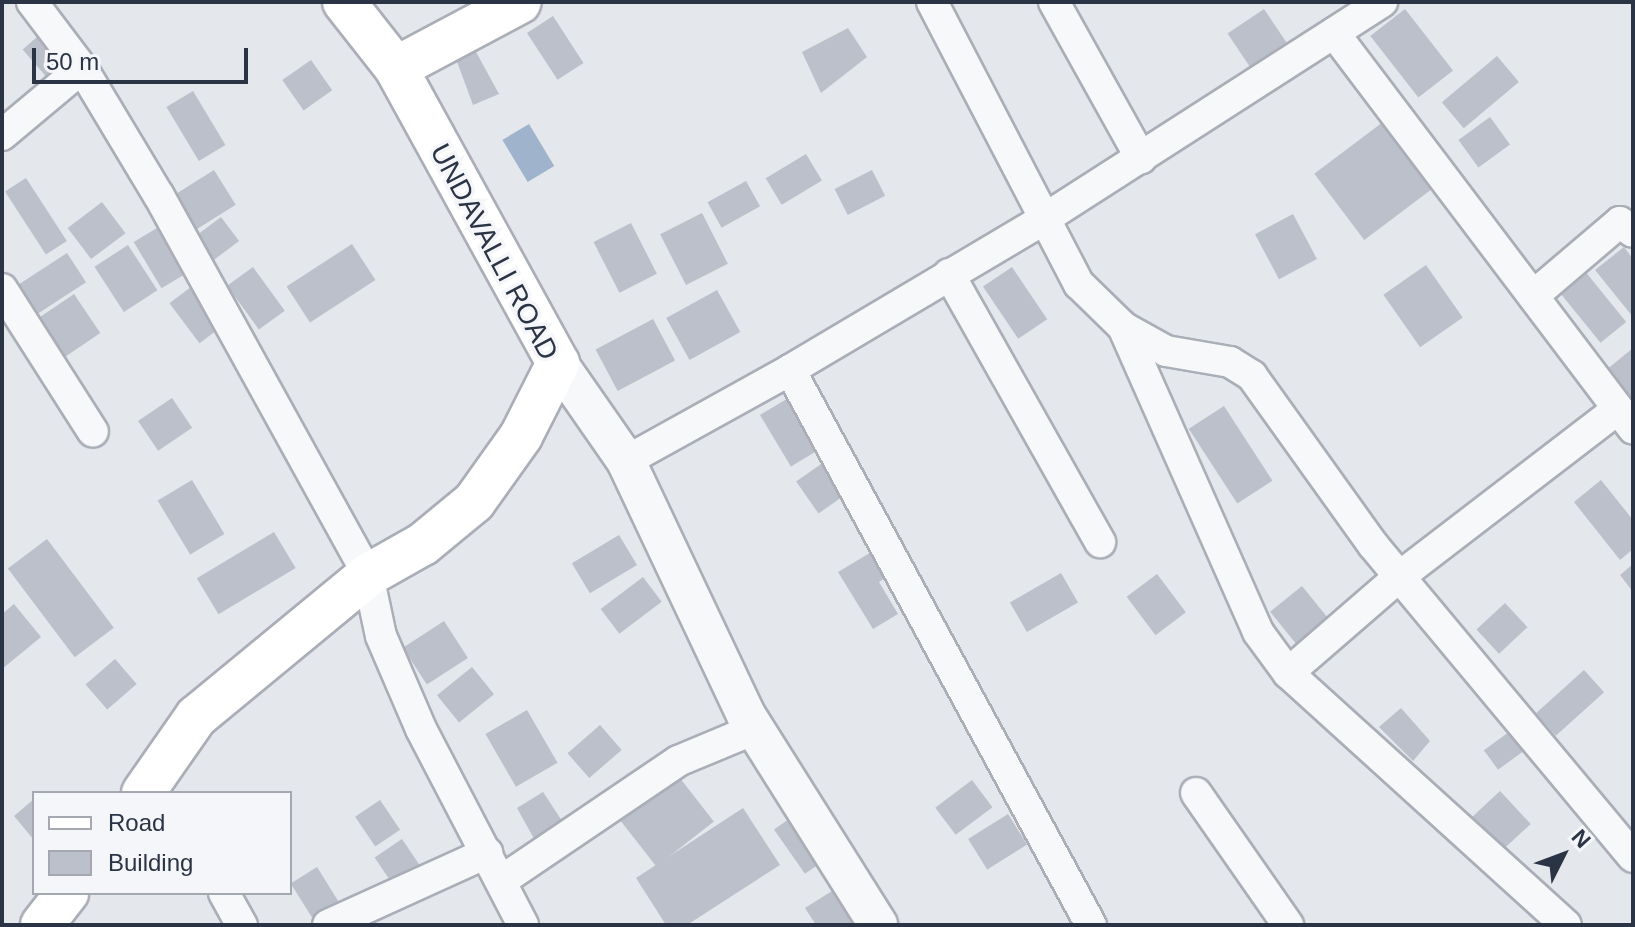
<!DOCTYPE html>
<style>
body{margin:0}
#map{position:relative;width:1635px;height:927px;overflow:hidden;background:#e4e7ec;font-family:Helvetica,sans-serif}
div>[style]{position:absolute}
.water>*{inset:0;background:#9fb4cc;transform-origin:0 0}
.building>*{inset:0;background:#bbc0ca;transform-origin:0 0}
.roads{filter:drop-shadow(2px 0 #a9aeb7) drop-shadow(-2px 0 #a9aeb7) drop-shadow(0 2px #a9aeb7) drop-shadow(0 -2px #a9aeb7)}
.minor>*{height:30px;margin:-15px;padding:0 15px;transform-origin:15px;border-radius:15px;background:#f7f8fa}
.tertiary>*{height:38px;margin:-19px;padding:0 19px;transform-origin:19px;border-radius:19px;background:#f7f8fa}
.secondary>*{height:42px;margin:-21px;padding:0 21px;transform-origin:21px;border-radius:21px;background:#fff}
span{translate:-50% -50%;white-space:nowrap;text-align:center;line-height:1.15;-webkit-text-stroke:7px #f4f6f9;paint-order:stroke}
.street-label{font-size:28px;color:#2b3445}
.frame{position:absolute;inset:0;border:4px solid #2b3445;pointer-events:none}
.legend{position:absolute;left:32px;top:791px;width:260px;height:104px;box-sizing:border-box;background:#f4f6f9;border:2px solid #a4a8b1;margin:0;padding:10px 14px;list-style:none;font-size:24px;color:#2b3445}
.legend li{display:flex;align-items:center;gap:16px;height:40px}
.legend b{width:40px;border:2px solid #a4a8b1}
.north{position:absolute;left:1523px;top:815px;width:80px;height:80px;-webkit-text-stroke:6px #f4f6f9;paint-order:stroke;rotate:48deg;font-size:22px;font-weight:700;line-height:32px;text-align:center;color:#2b3445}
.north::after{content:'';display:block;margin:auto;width:28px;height:36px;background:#2b3445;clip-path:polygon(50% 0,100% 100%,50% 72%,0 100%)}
.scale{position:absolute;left:32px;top:48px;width:216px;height:36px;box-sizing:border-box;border:4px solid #2b3445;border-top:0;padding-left:10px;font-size:24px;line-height:28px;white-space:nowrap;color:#2b3445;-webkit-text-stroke:6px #f4f6f9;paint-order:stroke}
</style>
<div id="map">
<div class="water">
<i style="left:529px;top:124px;width:49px;height:31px;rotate:59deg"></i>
</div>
<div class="building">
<i style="left:1264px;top:9px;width:43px;height:44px;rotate:56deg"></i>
<i style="left:1405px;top:9px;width:78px;height:44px;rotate:52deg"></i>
<i style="left:553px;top:16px;width:56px;height:31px;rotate:57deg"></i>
<i style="clip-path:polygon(848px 28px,867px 57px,821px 93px,802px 52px)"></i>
<i style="left:37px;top:37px;width:35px;height:19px;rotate:49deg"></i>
<i style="clip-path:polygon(469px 39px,499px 94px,473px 105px,452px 48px)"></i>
<i style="left:1497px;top:56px;width:34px;height:72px;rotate:50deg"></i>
<i style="left:311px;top:60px;width:37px;height:35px;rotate:55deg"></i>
<i style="left:193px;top:91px;width:63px;height:31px;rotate:59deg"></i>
<i style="left:1490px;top:117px;width:34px;height:39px;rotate:54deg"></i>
<i style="left:1383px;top:122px;width:83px;height:86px;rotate:53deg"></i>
<i style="left:806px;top:154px;width:31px;height:47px;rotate:59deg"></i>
<i style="left:214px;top:170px;width:41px;height:46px;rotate:58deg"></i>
<i style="left:872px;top:170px;width:29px;height:42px;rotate:63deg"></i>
<i style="left:26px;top:178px;width:75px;height:25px;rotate:57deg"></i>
<i style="left:746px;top:181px;width:29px;height:44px;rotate:61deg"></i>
<i style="left:102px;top:202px;width:39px;height:43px;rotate:53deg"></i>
<i style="left:702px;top:213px;width:57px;height:47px;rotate:63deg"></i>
<i style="left:1293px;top:214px;width:51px;height:43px;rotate:62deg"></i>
<i style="left:221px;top:217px;width:30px;height:37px;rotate:53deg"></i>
<i style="left:631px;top:223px;width:57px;height:42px;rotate:63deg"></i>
<i style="left:162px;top:225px;width:54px;height:33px;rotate:59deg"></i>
<i style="left:352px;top:244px;width:43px;height:78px;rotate:57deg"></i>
<i style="left:128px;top:245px;width:54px;height:40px;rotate:57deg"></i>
<i style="clip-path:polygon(1624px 247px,1633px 259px,1633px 317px,1595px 270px)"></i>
<i style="left:67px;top:253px;width:35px;height:59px;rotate:57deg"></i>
<i style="left:1426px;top:265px;width:64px;height:52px;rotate:55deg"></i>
<i style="left:253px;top:267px;width:54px;height:32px;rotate:54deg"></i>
<i style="left:1012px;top:267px;width:63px;height:35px;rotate:56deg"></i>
<i style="left:1584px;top:270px;width:67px;height:33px;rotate:51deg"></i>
<i style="left:191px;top:287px;width:50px;height:27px;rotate:53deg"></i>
<i style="left:717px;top:290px;width:48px;height:58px;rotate:61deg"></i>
<i style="left:74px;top:294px;width:47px;height:45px;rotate:56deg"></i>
<i style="left:653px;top:319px;width:47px;height:65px;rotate:62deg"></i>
<i style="clip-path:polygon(1633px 348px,1633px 405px,1605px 371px)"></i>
<i style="left:790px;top:397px;width:60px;height:35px;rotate:59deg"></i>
<i style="left:172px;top:398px;width:36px;height:41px;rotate:56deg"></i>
<i style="left:1224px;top:406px;width:89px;height:42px;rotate:57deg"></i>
<i style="left:824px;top:462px;width:39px;height:34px;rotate:55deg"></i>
<i style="left:192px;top:480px;width:63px;height:40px;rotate:59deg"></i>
<i style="clip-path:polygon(1601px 480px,1633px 520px,1633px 549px,1620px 560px,1574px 502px)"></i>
<i style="left:274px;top:532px;width:42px;height:90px;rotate:59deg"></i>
<i style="left:619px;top:535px;width:35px;height:55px;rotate:59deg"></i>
<i style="left:47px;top:539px;width:111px;height:49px;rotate:53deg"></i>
<i style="clip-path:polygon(873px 551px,888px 576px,879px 582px,898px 614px,873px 629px,838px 572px)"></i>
<i style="clip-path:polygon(1633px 564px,1633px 592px,1620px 575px)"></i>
<i style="left:1061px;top:573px;width:34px;height:59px;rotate:60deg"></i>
<i style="left:1157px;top:574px;width:48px;height:38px;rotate:53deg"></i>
<i style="left:643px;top:577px;width:31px;height:53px;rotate:53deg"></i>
<i style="left:1302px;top:586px;width:46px;height:41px;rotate:51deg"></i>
<i style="left:1505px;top:603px;width:33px;height:39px;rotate:47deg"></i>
<i style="clip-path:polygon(14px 604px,41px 637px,2px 669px,2px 614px)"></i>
<i style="left:444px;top:621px;width:44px;height:49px;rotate:57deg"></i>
<i style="left:115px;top:659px;width:33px;height:39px;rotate:49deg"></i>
<i style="left:472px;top:667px;width:35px;height:45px;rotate:51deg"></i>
<i style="left:1584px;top:670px;width:30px;height:65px;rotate:48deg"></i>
<i style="clip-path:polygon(1401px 708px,1430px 741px,1413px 761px,1379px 727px)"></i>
<i style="left:527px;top:710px;width:61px;height:48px;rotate:60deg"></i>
<i style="left:600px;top:725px;width:33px;height:43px;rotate:49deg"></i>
<i style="left:1509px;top:732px;width:24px;height:31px;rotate:54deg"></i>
<i style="left:672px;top:768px;width:68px;height:73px;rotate:52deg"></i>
<i style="left:972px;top:780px;width:34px;height:46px;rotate:53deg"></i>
<i style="left:1500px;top:791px;width:45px;height:41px;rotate:47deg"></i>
<i style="clip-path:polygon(543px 792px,564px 824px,537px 844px,517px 808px)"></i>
<i style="clip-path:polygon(34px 799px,34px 840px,14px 816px)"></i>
<i style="left:380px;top:800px;width:36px;height:30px;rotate:56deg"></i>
<i style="clip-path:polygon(743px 808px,780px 865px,687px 925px,666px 925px,636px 878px)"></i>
<i style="left:1008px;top:814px;width:36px;height:47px;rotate:58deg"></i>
<i style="left:792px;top:817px;width:54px;height:22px;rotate:55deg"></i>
<i style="left:402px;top:839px;width:34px;height:33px;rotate:56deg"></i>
<i style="left:317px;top:867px;width:45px;height:31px;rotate:58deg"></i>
<i style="clip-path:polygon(832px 891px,855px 925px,816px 925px,805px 908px)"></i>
</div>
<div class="roads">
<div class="minor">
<i style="left:32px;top:2px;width:83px;rotate:52.9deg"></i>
<i style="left:82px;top:68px;width:149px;rotate:59deg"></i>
<i style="left:159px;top:196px;width:433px;rotate:61.1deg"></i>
<i style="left:368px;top:575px;width:62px;rotate:78deg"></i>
<i style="left:381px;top:636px;width:101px;rotate:66.7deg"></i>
<i style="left:421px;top:729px;width:221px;rotate:62.5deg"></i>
<i style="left:932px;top:2px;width:318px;rotate:62.5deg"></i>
<i style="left:1079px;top:284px;width:62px;rotate:44.3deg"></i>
<i style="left:1123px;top:327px;width:49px;rotate:29.2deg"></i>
<i style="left:1166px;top:351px;width:65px;rotate:9.8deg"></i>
<i style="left:1230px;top:362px;width:26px;rotate:32deg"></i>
<i style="left:1252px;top:376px;width:208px;rotate:54.4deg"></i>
<i style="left:1373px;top:545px;width:406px;rotate:50.2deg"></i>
<i style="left:1054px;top:2px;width:179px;rotate:60.9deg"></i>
<i style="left:1334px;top:33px;width:496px;rotate:52.9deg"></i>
<i style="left:2px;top:135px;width:104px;rotate:-39.9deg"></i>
<i style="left:949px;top:274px;width:308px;rotate:60.6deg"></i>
<i style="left:2px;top:289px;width:169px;rotate:57.5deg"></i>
<i style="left:1533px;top:296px;width:114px;rotate:-40.4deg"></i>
<i style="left:1620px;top:222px;width:16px;rotate:38deg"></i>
<i style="left:1123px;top:327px;width:334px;rotate:66.1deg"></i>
<i style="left:1258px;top:632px;width:51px;rotate:53.8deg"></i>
<i style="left:1288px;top:673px;width:375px;rotate:42.2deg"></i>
<i style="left:790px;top:370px;width:631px;rotate:61.53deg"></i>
<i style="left:626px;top:461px;width:188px;rotate:-29deg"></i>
<i style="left:790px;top:370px;width:295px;rotate:-30.7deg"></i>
<i style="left:1044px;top:219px;width:402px;rotate:-32.7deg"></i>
<i style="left:1288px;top:673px;width:147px;rotate:-40.9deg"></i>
<i style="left:1399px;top:577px;width:276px;rotate:-37.5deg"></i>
<i style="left:1196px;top:793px;width:161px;rotate:55.1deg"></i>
<i style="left:501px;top:881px;width:214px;rotate:-34.1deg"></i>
<i style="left:678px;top:761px;width:83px;rotate:-22.6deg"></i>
<i style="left:224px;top:893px;width:37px;rotate:61deg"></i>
<i style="left:328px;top:925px;width:175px;rotate:-24.4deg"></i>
</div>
<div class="tertiary">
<i style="left:558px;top:363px;width:119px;rotate:55.2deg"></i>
<i style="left:626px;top:461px;width:281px;rotate:64.7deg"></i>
<i style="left:746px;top:715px;width:248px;rotate:57.8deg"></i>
</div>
<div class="secondary">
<i style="left:396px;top:68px;width:140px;rotate:-28deg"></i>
<i style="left:143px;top:793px;width:93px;rotate:-55.1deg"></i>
<i style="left:196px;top:717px;width:223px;rotate:-39.5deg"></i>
<i style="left:368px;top:575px;width:63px;rotate:-29.4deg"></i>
<i style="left:423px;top:544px;width:66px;rotate:-39.5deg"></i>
<i style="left:474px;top:502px;width:81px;rotate:-54.5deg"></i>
<i style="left:521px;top:436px;width:82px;rotate:-63.1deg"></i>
<i style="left:558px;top:363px;width:337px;rotate:-118.8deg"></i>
<i style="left:396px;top:68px;width:84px;rotate:-128.2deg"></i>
<i style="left:42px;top:925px;width:41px;rotate:-52deg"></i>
</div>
</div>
<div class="street-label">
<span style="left:494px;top:252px;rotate:62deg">UNDAVALLI ROAD</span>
</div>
<div class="frame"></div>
<ul class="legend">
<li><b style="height:10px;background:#fff"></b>Road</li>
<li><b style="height:22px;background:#bbc0ca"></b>Building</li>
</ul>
<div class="north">N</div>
<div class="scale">50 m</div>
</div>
